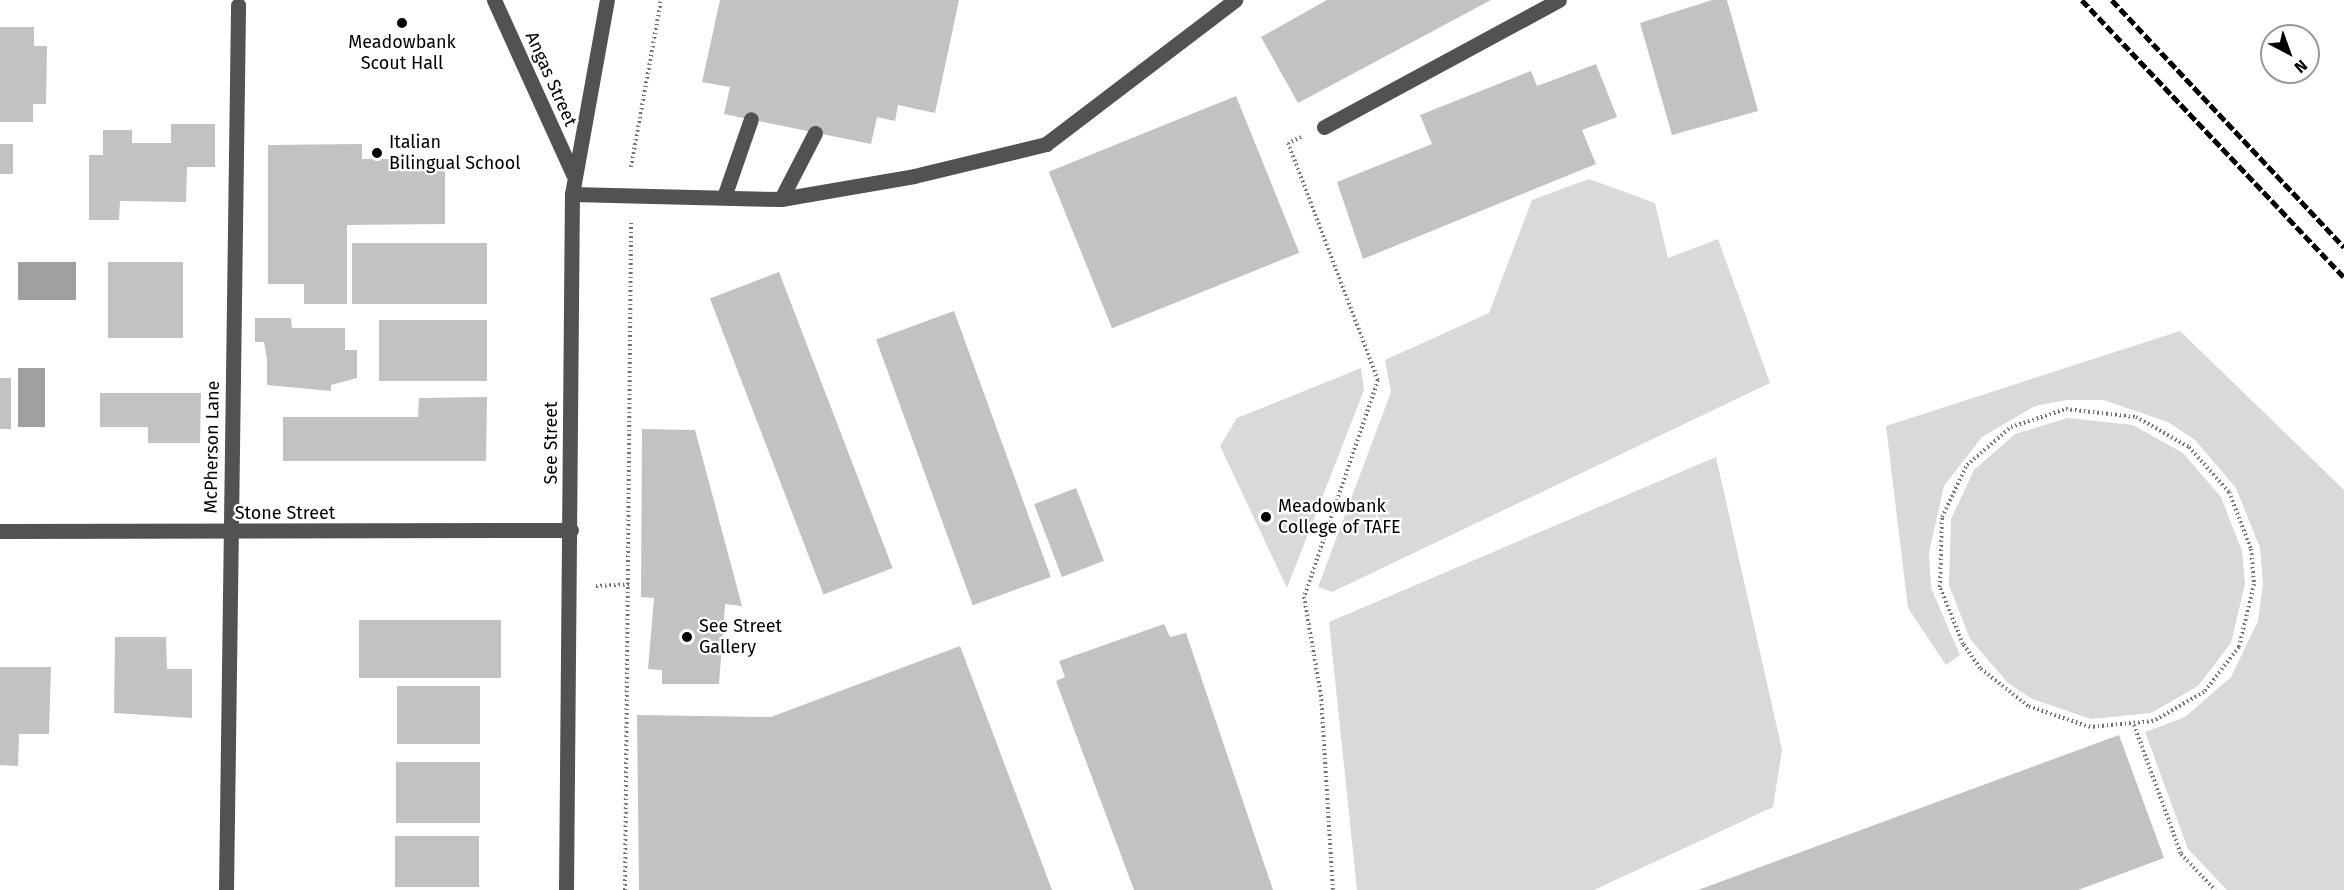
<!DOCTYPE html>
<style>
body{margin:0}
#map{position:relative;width:2344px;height:890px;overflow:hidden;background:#fff;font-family:"Fira Sans",sans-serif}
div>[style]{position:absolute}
.green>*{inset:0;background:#d9d9d9}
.water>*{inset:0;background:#a0a0a0;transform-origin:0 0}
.building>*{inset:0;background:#c2c2c2;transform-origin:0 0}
.path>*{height:4px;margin-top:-2px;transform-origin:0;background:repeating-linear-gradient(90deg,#747474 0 1.5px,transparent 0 4.5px)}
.minor>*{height:15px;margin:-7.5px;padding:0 7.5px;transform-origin:7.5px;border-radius:7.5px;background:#525252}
.rail>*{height:4.5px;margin-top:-2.25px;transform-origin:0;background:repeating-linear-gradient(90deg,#000 0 9px,transparent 0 12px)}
.dots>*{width:16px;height:16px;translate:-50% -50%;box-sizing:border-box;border:3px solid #fff;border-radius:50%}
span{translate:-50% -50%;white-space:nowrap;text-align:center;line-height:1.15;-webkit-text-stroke:4.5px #fff;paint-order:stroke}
.poi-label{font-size:18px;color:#000}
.left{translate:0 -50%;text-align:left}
.street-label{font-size:18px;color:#000}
.north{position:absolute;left:2260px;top:24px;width:60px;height:60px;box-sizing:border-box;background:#fff;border:2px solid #999;border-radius:50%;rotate:139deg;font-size:16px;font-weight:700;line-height:24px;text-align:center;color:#000}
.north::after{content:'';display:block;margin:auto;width:21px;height:27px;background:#000;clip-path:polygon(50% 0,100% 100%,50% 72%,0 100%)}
</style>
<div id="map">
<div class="green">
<i style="clip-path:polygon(1589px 179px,1655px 203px,1668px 258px,1718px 239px,1770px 383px,1332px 592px,1318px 587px,1391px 392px,1385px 360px,1489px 313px,1532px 200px)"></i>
<i style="clip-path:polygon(2180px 331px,2344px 490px,2344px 890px,2227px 890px,2188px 849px,2145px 732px,2185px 717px,2231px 677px,2258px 621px,2263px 584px,2260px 548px,2236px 488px,2195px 440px,2168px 422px,2103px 400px,2066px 400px,2035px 406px,1982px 437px,1944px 486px,1929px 552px,1931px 588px,1960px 655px,1946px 665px,1908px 608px,1886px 426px)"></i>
<i style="clip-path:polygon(1361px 368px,1364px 390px,1287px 588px,1220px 446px,1237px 418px)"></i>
<i style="clip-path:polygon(2068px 418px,2133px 425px,2183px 453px,2221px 497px,2242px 551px,2245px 584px,2231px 643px,2198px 686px,2151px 713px,2091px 719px,2032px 699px,2008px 683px,1970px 639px,1949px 585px,1951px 519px,1974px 470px,2015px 434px)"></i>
<i style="clip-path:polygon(1716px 457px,1782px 750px,1773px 807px,1594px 890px,1357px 890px,1329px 622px)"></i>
</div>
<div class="water">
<i style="left:18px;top:262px;width:58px;height:38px"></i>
<i style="left:18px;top:368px;width:27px;height:59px"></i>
</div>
<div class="building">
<i style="clip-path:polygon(720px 0,959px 0,935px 113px,898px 105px,895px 121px,877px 117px,871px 144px,724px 114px,730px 87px,702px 82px)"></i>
<i style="clip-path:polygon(1327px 0,1491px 0,1298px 103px,1261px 37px)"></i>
<i style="clip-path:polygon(1712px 0,1727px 0,1758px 111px,1672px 135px,1640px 23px)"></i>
<i style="clip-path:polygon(0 27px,34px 27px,34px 46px,47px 46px,46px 104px,33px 104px,33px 122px,0 122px)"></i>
<i style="clip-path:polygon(1596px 64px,1617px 117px,1582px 130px,1596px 164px,1363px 259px,1337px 182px,1432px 144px,1420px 115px,1531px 71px,1537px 86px)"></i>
<i style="left:1236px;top:96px;width:169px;height:202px;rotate:68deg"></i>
<i style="clip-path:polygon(171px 124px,215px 124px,215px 167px,187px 167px,186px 202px,120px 201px,119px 220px,89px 220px,89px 155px,103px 155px,103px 130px,132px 130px,132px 143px,171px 143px)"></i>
<i style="left:0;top:144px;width:13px;height:30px"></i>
<i style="clip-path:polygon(362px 144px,362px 159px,445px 159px,445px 224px,347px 225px,347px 304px,304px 304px,304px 284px,268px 284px,268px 145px)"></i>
<i style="left:487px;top:243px;width:61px;height:135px;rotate:90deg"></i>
<i style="left:108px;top:262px;width:75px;height:76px"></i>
<i style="left:779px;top:272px;width:317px;height:74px;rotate:69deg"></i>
<i style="left:954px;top:311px;width:283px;height:83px;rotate:70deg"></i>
<i style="clip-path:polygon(255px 318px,291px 318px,292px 328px,345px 328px,345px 350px,357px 350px,357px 378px,331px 385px,331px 391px,267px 385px,267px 360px,264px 342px,255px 342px)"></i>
<i style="left:487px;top:320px;width:61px;height:108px;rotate:90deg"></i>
<i style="left:0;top:378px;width:11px;height:51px"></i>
<i style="clip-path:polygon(100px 393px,201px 393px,200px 443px,148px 443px,148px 427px,100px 427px)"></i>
<i style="clip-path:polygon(487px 397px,486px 461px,283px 461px,283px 417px,418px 417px,419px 398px)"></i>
<i style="clip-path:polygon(642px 429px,695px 430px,742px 606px,725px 604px,719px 684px,662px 684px,662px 670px,648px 669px,654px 598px,641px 597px)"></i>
<i style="left:1076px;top:488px;width:78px;height:45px;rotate:69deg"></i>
<i style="left:501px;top:620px;width:58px;height:142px;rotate:90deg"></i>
<i style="clip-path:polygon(1164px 624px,1170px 637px,1186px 633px,1273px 890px,1134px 890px,1056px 681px,1065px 677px,1059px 661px)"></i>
<i style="clip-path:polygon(115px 637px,166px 637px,167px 669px,192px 669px,192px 718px,114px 713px)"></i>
<i style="clip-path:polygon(960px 646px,1052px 890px,639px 890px,637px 715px,771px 717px)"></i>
<i style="clip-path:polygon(0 667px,51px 667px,49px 734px,19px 734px,18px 766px,0 765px)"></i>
<i style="left:397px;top:686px;width:83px;height:58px"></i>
<i style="clip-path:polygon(2119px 735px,2164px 858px,2078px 890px,1698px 890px)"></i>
<i style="left:396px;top:762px;width:84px;height:61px"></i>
<i style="left:395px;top:836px;width:84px;height:51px"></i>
</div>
<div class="path">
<i style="left:1301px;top:137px;width:14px;rotate:155deg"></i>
<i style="left:1288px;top:143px;width:254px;rotate:69.2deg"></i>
<i style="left:1378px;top:380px;width:229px;rotate:108.8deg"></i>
<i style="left:1304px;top:597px;width:99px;rotate:80.2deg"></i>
<i style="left:1321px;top:695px;width:195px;rotate:86.5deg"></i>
<i style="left:631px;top:167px;width:170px;rotate:-79.8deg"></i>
<i style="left:2066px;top:409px;width:70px;rotate:6.5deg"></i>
<i style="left:2136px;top:417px;width:61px;rotate:29.5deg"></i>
<i style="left:2189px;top:447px;width:60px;rotate:48.4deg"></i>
<i style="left:2229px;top:492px;width:61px;rotate:68.9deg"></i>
<i style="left:2251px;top:549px;width:35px;rotate:85deg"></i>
<i style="left:2254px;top:584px;width:65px;rotate:103.4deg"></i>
<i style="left:2239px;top:647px;width:57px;rotate:127.9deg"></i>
<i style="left:2204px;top:692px;width:59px;rotate:150.4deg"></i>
<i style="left:2153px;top:721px;width:63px;rotate:174.6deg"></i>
<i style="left:2090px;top:727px;width:65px;rotate:-161.3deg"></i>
<i style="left:2028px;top:706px;width:61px;rotate:-141.6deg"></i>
<i style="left:1980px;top:668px;width:29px;rotate:-125deg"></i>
<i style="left:1963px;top:644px;width:61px;rotate:-112deg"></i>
<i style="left:1940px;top:587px;width:70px;rotate:-88.4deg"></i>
<i style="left:1942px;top:517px;width:58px;rotate:-64.3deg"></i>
<i style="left:1967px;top:465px;width:58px;rotate:-40.8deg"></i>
<i style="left:2011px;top:427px;width:58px;rotate:-18.1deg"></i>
<i style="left:596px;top:586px;width:33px;rotate:-3deg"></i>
<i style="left:2134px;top:725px;width:137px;rotate:70deg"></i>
<i style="left:2181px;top:854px;width:50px;rotate:46.6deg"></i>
<i style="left:625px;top:890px;width:667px;rotate:-89.48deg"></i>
</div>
<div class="minor">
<i style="left:494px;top:0;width:191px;rotate:65.6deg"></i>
<i style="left:1324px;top:127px;width:267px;rotate:-28.4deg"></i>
<i style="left:815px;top:133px;width:74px;rotate:117.3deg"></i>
<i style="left:781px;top:199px;width:135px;rotate:-9.8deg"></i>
<i style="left:914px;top:176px;width:136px;rotate:-13.6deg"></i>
<i style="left:1046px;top:144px;width:238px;rotate:-37.3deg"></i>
<i style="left:572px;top:194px;width:209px;rotate:1.4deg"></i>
<i style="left:725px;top:194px;width:79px;rotate:-70.9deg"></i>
<i style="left:0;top:531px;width:571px;rotate:-0.1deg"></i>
<i style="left:226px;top:890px;width:885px;rotate:-89.22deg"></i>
<i style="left:566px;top:890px;width:696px;rotate:-89.51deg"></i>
<i style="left:572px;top:194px;width:197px;rotate:-79.8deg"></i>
</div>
<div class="rail">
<i style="left:2082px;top:0;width:381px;rotate:46.6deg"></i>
<i style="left:2112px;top:0;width:339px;rotate:46.8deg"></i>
</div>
<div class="dots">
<i style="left:402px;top:23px;background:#000"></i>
<i style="left:377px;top:153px;background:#000"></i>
<i style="left:1266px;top:517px;background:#000"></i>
<i style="left:687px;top:637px;background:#000"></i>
</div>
<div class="poi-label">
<span style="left:402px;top:53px">Meadowbank<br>Scout Hall</span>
<span class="left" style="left:389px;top:153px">Italian<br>Bilingual School</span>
<span class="left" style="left:1278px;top:517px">Meadowbank<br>College of TAFE</span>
<span class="left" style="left:699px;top:637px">See Street<br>Gallery</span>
</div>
<div class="street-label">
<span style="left:551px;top:79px;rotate:66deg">Angas Street</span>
<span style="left:551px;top:443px;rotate:-90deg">See Street</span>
<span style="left:212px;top:447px;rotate:-89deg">McPherson Lane</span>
<span style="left:285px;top:513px">Stone Street</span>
</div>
<div class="north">N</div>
</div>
